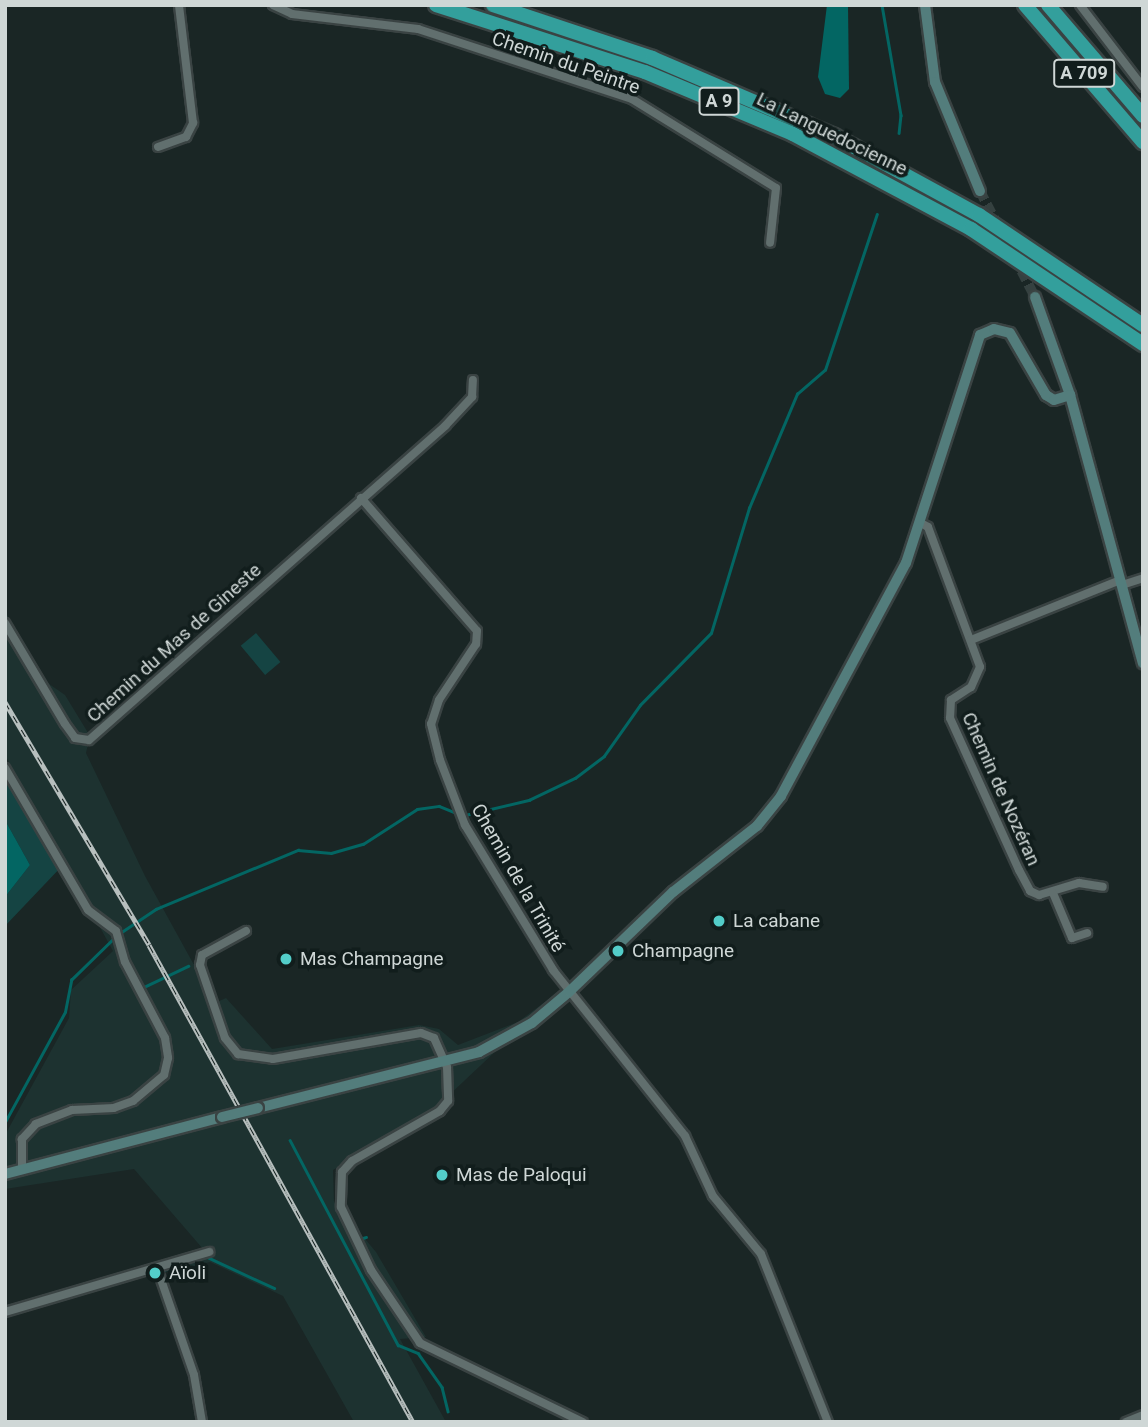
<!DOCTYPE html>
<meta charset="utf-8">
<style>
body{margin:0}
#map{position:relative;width:1148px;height:1427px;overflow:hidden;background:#1a2625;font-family:Roboto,sans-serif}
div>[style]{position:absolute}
.built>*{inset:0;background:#1d3230}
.green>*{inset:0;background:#154443;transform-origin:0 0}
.water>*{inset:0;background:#036663}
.stream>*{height:2.5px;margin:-1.25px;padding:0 1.25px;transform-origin:1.25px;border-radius:1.25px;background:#036663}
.secondary-tunnel>*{height:10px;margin-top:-5px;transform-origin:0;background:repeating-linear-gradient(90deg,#354140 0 10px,transparent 0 15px)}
.roads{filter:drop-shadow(2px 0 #3a4343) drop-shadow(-2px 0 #3a4343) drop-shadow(0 2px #3a4343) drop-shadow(0 -2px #3a4343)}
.street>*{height:8px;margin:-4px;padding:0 4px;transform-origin:4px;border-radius:4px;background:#616f6e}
.secondary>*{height:10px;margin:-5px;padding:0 5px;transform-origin:5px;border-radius:5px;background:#537d7c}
.highway>*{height:14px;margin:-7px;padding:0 7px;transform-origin:7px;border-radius:7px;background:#339f9c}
.rail>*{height:5px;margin-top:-2.5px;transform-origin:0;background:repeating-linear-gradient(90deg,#111d1c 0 8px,#b7bfbe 0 16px);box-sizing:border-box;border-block:2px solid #b7bfbe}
.bridges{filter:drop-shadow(2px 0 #3a4343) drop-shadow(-2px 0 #3a4343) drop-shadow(0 2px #3a4343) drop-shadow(0 -2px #3a4343)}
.secondary-bridge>*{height:10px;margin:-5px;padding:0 5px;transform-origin:5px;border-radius:5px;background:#537d7c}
.dots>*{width:19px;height:19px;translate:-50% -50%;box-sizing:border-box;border:4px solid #111d1c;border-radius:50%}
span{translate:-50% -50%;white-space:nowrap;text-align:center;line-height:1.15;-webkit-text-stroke:7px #111d1c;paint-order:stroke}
.shield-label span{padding:2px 5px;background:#111d1c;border:2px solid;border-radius:5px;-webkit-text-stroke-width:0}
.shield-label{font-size:18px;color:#cfd7d6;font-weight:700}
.street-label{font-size:19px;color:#cfd7d6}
.poi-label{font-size:19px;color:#cfd7d6}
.left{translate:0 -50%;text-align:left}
.frame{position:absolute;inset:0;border:7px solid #cfd7d6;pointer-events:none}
</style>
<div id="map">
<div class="built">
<i style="clip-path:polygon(5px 611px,42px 679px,65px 695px,90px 736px,86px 753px,145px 876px,215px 1003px,226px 998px,272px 1049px,419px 1025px,439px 1029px,458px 1045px,518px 1022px,562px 989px,429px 1114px,333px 1170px,334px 1202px,376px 1252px,426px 1337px,400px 1339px,446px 1422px,354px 1422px,283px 1296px,210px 1262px,190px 1267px,190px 1261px,203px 1249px,134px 1169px,5px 1189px,5px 1135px,69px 1018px,71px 990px,113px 951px,5px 755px)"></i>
</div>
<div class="green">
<i style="left:256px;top:633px;width:38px;height:20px;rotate:50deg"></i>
<i style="clip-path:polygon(5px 778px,63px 865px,5px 926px,5px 897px,30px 865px,5px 820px)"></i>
</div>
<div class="water">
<i style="clip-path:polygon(827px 5px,848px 5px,849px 89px,840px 98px,825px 94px,818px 77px)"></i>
<i style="clip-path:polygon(5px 820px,30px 865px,5px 897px)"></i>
</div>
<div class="stream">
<i style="left:882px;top:5px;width:112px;rotate:80.2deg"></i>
<i style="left:901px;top:115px;width:18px;rotate:96deg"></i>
<i style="left:465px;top:815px;width:66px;rotate:-13.2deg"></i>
<i style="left:529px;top:800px;width:51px;rotate:-25.6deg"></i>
<i style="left:575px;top:778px;width:36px;rotate:-37deg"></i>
<i style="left:604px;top:756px;width:62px;rotate:-54.8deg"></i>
<i style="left:640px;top:705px;width:101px;rotate:-45.4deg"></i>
<i style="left:711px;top:633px;width:131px;rotate:-73.1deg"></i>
<i style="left:749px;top:508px;width:124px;rotate:-67.2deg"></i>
<i style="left:797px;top:394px;width:37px;rotate:-41deg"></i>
<i style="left:825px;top:370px;width:164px;rotate:-71.6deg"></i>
<i style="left:120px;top:933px;width:43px;rotate:-33.7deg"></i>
<i style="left:156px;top:909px;width:154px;rotate:-22.6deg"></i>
<i style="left:298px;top:850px;width:33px;rotate:5deg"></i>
<i style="left:331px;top:853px;width:33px;rotate:-16deg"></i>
<i style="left:363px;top:844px;width:64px;rotate:-32.9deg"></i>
<i style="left:417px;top:809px;width:22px;rotate:-8deg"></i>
<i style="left:439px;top:806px;width:22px;rotate:22deg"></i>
<i style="left:144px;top:987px;width:49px;rotate:-25.5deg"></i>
<i style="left:5px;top:1122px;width:125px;rotate:-61.4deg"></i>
<i style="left:65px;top:1012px;width:33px;rotate:-79deg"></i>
<i style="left:71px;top:980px;width:62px;rotate:-44.3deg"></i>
<i style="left:290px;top:1140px;width:232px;rotate:62.2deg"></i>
<i style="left:398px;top:1345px;width:22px;rotate:22deg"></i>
<i style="left:418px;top:1353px;width:42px;rotate:54.8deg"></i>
<i style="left:442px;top:1387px;width:25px;rotate:76deg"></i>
<i style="left:363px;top:1238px;width:3px;rotate:-18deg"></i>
<i style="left:199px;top:1258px;width:8px;rotate:-7deg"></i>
<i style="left:207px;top:1257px;width:74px;rotate:24.8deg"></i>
<i style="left:163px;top:1270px;width:18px;rotate:-16deg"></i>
</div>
<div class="secondary-tunnel">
<i style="left:980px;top:191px;width:119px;rotate:62.6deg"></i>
</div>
<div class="roads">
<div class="street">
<i style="left:273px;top:5px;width:21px;rotate:25deg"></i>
<i style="left:292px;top:14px;width:127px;rotate:6.8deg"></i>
<i style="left:418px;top:29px;width:225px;rotate:18.1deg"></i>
<i style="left:632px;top:99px;width:169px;rotate:31.7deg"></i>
<i style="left:776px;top:188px;width:55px;rotate:96.2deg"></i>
<i style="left:1080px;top:5px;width:103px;rotate:52.5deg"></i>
<i style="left:158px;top:147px;width:30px;rotate:-20deg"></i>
<i style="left:186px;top:137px;width:16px;rotate:-63deg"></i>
<i style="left:193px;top:123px;width:119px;rotate:-96.8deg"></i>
<i style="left:361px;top:498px;width:176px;rotate:48.9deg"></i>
<i style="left:477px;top:631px;width:13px;rotate:94deg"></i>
<i style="left:476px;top:644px;width:67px;rotate:123.5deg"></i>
<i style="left:439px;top:700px;width:25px;rotate:108deg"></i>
<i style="left:431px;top:724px;width:37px;rotate:76deg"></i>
<i style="left:440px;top:760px;width:70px;rotate:69deg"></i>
<i style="left:465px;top:825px;width:170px;rotate:58.7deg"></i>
<i style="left:553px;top:970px;width:212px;rotate:51.5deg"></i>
<i style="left:685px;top:1136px;width:66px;rotate:65deg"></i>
<i style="left:713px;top:1196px;width:75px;rotate:50.4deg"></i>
<i style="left:761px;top:1254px;width:181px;rotate:68.3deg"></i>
<i style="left:921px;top:523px;width:8px;rotate:30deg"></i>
<i style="left:928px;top:527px;width:149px;rotate:69.6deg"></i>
<i style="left:980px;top:667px;width:22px;rotate:114deg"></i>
<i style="left:971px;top:687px;width:24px;rotate:147deg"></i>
<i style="left:951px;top:700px;width:18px;rotate:93deg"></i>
<i style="left:950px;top:718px;width:167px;rotate:65.6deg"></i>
<i style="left:1019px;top:870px;width:24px;rotate:62deg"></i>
<i style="left:1030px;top:891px;width:10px;rotate:24deg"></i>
<i style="left:1039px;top:895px;width:42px;rotate:-16.7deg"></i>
<i style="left:1079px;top:883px;width:24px;rotate:9deg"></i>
<i style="left:1122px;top:585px;width:22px;rotate:-18deg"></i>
<i style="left:5px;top:623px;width:117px;rotate:59.3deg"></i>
<i style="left:65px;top:724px;width:17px;rotate:54deg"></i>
<i style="left:75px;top:738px;width:14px;rotate:8deg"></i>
<i style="left:89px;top:740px;width:475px;rotate:-41.4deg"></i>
<i style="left:445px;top:426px;width:40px;rotate:-47deg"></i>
<i style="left:472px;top:397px;width:17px;rotate:-87deg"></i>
<i style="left:971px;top:640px;width:161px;rotate:-21.9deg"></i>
<i style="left:5px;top:768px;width:164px;rotate:59.7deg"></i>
<i style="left:88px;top:910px;width:35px;rotate:37deg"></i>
<i style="left:116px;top:931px;width:32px;rotate:74deg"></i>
<i style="left:125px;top:962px;width:86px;rotate:62.2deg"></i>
<i style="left:165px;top:1038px;width:20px;rotate:81deg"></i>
<i style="left:168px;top:1058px;width:17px;rotate:103deg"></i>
<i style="left:164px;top:1075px;width:40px;rotate:140deg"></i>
<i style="left:133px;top:1101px;width:20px;rotate:160deg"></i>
<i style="left:114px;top:1108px;width:42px;rotate:177.3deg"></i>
<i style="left:72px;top:1110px;width:39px;rotate:159deg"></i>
<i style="left:36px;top:1124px;width:21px;rotate:133deg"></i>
<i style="left:22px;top:1139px;width:29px;rotate:90deg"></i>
<i style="left:1053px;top:893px;width:49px;rotate:67.1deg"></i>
<i style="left:1072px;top:938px;width:16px;rotate:-18deg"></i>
<i style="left:246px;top:931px;width:50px;rotate:151.4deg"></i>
<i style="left:202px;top:955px;width:10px;rotate:101deg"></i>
<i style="left:200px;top:965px;width:77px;rotate:71.1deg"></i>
<i style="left:225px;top:1038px;width:21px;rotate:51deg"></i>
<i style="left:238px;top:1054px;width:35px;rotate:8deg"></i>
<i style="left:273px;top:1059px;width:150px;rotate:-10deg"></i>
<i style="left:421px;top:1033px;width:14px;rotate:21deg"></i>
<i style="left:434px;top:1038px;width:32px;rotate:66deg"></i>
<i style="left:447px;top:1067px;width:34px;rotate:88deg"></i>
<i style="left:448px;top:1101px;width:13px;rotate:129deg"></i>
<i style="left:440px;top:1111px;width:101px;rotate:150.4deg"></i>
<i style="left:352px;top:1161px;width:15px;rotate:132deg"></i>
<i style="left:342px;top:1172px;width:35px;rotate:92deg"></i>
<i style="left:341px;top:1207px;width:70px;rotate:64.5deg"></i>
<i style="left:371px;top:1270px;width:88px;rotate:56.1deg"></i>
<i style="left:420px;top:1343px;width:181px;rotate:25.9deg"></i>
<i style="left:157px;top:1268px;width:113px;rotate:70.9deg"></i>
<i style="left:194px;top:1375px;width:48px;rotate:80.3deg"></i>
<i style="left:5px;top:1312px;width:213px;rotate:-16.4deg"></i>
<i style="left:1126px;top:1422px;width:18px;rotate:-22deg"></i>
</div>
<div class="secondary">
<i style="left:925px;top:5px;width:78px;rotate:82.6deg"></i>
<i style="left:935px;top:82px;width:118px;rotate:67.6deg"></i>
<i style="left:1035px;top:297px;width:104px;rotate:70.3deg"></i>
<i style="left:1070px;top:395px;width:278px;rotate:74.8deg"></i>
<i style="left:258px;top:1108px;width:228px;rotate:-14.2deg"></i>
<i style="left:479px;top:1052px;width:60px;rotate:-28.7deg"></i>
<i style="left:532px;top:1023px;width:48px;rotate:-40deg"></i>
<i style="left:569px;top:992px;width:144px;rotate:-43.9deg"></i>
<i style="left:673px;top:892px;width:107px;rotate:-38.2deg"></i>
<i style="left:757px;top:826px;width:38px;rotate:-51deg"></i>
<i style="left:781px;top:796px;width:264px;rotate:-61.8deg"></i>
<i style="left:906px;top:563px;width:240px;rotate:-72deg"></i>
<i style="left:980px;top:335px;width:15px;rotate:-23deg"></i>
<i style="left:994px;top:329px;width:16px;rotate:14deg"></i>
<i style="left:1010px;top:333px;width:72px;rotate:59.9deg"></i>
<i style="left:1046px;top:395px;width:9px;rotate:32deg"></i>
<i style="left:1054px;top:400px;width:17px;rotate:-17deg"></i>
<i style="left:5px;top:1174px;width:224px;rotate:-14.7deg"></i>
</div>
<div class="highway">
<i style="left:436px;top:5px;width:219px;rotate:17.8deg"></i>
<i style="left:645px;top:72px;width:160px;rotate:22.7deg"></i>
<i style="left:793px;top:134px;width:202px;rotate:28.1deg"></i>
<i style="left:971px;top:229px;width:207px;rotate:33.8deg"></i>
<i style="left:493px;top:5px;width:168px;rotate:18.4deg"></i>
<i style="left:652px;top:58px;width:198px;rotate:23.2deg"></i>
<i style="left:834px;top:136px;width:165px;rotate:28.6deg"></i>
<i style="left:979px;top:215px;width:197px;rotate:33.9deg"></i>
<i style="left:1025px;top:5px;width:181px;rotate:49.3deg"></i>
<i style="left:1048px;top:5px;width:146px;rotate:49.4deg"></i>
</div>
</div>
<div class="rail">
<i style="left:5px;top:702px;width:282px;rotate:59.3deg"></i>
<i style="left:149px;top:945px;width:545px;rotate:61.04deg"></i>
</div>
<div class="bridges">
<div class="secondary-bridge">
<i style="left:222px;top:1117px;width:37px;rotate:-14deg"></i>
</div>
</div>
<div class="dots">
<i style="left:719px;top:921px;background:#53cdc9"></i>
<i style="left:618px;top:951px;background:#53cdc9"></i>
<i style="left:286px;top:959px;background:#53cdc9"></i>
<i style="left:442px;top:1175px;background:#53cdc9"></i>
<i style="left:155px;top:1273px;background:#53cdc9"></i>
</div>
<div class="shield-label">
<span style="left:1084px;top:73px">A 709</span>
<span style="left:719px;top:101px">A 9</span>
</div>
<div class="street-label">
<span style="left:566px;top:63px;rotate:19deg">Chemin du Peintre</span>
<span style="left:832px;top:134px;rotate:26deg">La Languedocienne</span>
<span style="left:174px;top:643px;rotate:-42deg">Chemin du Mas de Gineste</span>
<span style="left:1001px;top:789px;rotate:66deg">Chemin de Nozéran</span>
<span style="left:518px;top:878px;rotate:60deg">Chemin de la Trinité</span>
</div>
<div class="poi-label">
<span class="left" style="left:733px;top:921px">La cabane</span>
<span class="left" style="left:632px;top:951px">Champagne</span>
<span class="left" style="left:300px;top:959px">Mas Champagne</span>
<span class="left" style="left:456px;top:1175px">Mas de Paloqui</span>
<span class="left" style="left:169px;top:1273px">Aïoli</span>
</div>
<div class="frame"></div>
</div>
